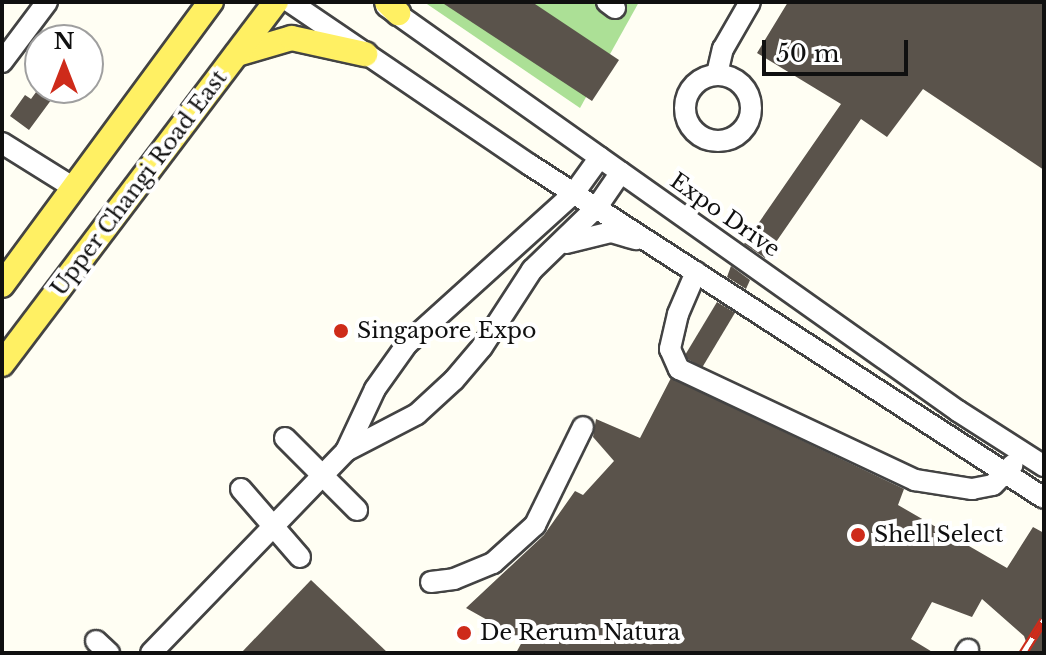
<!DOCTYPE html>
<style>
body{margin:0}
#map{position:relative;width:1046px;height:655px;overflow:hidden;background:#fffef3;font-family:"Libre Baskerville",serif}
div>[style]{position:absolute}
.forest>*{inset:0;background:#ace096}
.building>*{inset:0;background:#5a534b;transform-origin:0 0}
.roads{filter:drop-shadow(2px 0 #434343) drop-shadow(-2px 0 #434343) drop-shadow(0 2px #434343) drop-shadow(0 -2px #434343)}
.minor>*{height:20px;margin:-10px;padding:0 10px;transform-origin:10px;border-radius:10px;background:#fff}
.minor>.ring{margin:-10px;padding:0;box-sizing:content-box;background:none;border:20px solid #fff;border-radius:50%}
.major>*{height:24px;margin:-12px;padding:0 12px;transform-origin:12px;border-radius:12px;background:#fff063}
.rail>*{height:9px;margin-top:-4.5px;transform-origin:0;background:repeating-linear-gradient(90deg,#fff 0 18px,#ce2b1a 0 36px);box-sizing:border-box;border-block:2px solid #ce2b1a}
.dots>*{width:22px;height:22px;translate:-50% -50%;box-sizing:border-box;border:4px solid #fff;border-radius:50%}
span{translate:-50% -50%;white-space:nowrap;text-align:center;line-height:1.15;-webkit-text-stroke:8px #fff;paint-order:stroke}
.street-label{font-size:22px;color:#101010}
.poi-label{font-size:22px;color:#101010}
.left{translate:0 -50%;text-align:left}
.frame{position:absolute;inset:0;border:4px solid #101010;pointer-events:none}
.north{position:absolute;left:24px;top:24px;width:80px;height:80px;box-sizing:border-box;background:#fff;border:2px solid #9f9f9f;border-radius:50%;rotate:0deg;font-size:22px;font-weight:700;line-height:32px;text-align:center;color:#101010}
.north::after{content:'';display:block;margin:auto;width:28px;height:36px;background:#ce2b1a;clip-path:polygon(50% 0,100% 100%,50% 72%,0 100%)}
.scale{position:absolute;left:762px;top:40px;width:146px;height:36px;box-sizing:border-box;border:4px solid #101010;border-top:0;padding-left:10px;font-size:24px;line-height:28px;white-space:nowrap;color:#101010;-webkit-text-stroke:6px #fff;paint-order:stroke}
</style>
<div id="map">
<div class="forest">
<i style="clip-path:polygon(424px 2px,639px 2px,580px 108px)"></i>
</div>
<div class="building">
<i style="clip-path:polygon(441px 2px,532px 2px,619px 60px,592px 101px)"></i>
<i style="clip-path:polygon(788px 2px,1044px 2px,1044px 170px,923px 89px,887px 137px,861px 119px,765px 258px,744px 244px,841px 104px,757px 53px)"></i>
<i style="clip-path:polygon(39px 88px,60px 88px,29px 130px,10px 116px,25px 95px,31px 99px)"></i>
<i style="clip-path:polygon(731px 266px,750px 280px,746px 289px,727px 277px)"></i>
<i style="left:717px;top:302px;width:21px;height:64px;rotate:31deg"></i>
<i style="clip-path:polygon(671px 378px,904px 489px,898px 505px,1007px 568px,1033px 527px,1044px 533px,1044px 653px,1030px 653px,1024px 636px,982px 599px,972px 617px,932px 602px,911px 639px,934px 653px,516px 653px,523px 640px,466px 608px,544px 535px,575px 491px,583px 495px,614px 461px,593px 437px,596px 419px,640px 438px)"></i>
<i style="clip-path:polygon(311px 580px,388px 653px,241px 653px)"></i>
</div>
<div class="roads">
<div class="minor">
<i style="left:290px;top:2px;width:290px;rotate:34.2deg"></i>
<i style="left:530px;top:165px;width:612px;rotate:32.94deg"></i>
<i style="left:607px;top:2px;width:10px;rotate:37deg"></i>
<i style="left:386px;top:6px;width:701px;rotate:35.3deg"></i>
<i style="left:958px;top:411px;width:102px;rotate:32.6deg"></i>
<i style="left:2px;top:62px;width:75px;rotate:-53.1deg"></i>
<i style="left:717px;top:74px;width:26px;rotate:-77deg"></i>
<i style="left:723px;top:49px;width:54px;rotate:-60.1deg"></i>
<i class="ring" style="left:685px;top:75px;width:46px;height:46px"></i>
<i style="left:2px;top:143px;width:85px;rotate:32deg"></i>
<i style="left:566px;top:243px;width:46px;rotate:-13.7deg"></i>
<i style="left:611px;top:232px;width:26px;rotate:16deg"></i>
<i style="left:696px;top:272px;width:46px;rotate:113.2deg"></i>
<i style="left:678px;top:314px;width:36px;rotate:103deg"></i>
<i style="left:670px;top:349px;width:22px;rotate:66deg"></i>
<i style="left:679px;top:369px;width:261px;rotate:25.2deg"></i>
<i style="left:915px;top:480px;width:58px;rotate:9deg"></i>
<i style="left:972px;top:489px;width:21px;rotate:-11deg"></i>
<i style="left:993px;top:485px;width:28px;rotate:-46deg"></i>
<i style="left:285px;top:438px;width:102px;rotate:45deg"></i>
<i style="left:346px;top:451px;width:68px;rotate:-64.9deg"></i>
<i style="left:375px;top:389px;width:55px;rotate:-54.6deg"></i>
<i style="left:407px;top:344px;width:225px;rotate:-42.1deg"></i>
<i style="left:574px;top:193px;width:44px;rotate:-54.2deg"></i>
<i style="left:241px;top:489px;width:90px;rotate:49.1deg"></i>
<i style="left:431px;top:582px;width:23px;rotate:-7deg"></i>
<i style="left:454px;top:579px;width:42px;rotate:-22.3deg"></i>
<i style="left:493px;top:563px;width:57px;rotate:-42.1deg"></i>
<i style="left:535px;top:525px;width:109px;rotate:-63.9deg"></i>
<i style="left:96px;top:641px;width:18px;rotate:43deg"></i>
<i style="left:151px;top:653px;width:281px;rotate:-46deg"></i>
<i style="left:346px;top:451px;width:80px;rotate:-27.5deg"></i>
<i style="left:417px;top:414px;width:50px;rotate:-42.6deg"></i>
<i style="left:454px;top:380px;width:43px;rotate:-49.7deg"></i>
<i style="left:482px;top:347px;width:92px;rotate:-57deg"></i>
<i style="left:532px;top:270px;width:91px;rotate:-44.1deg"></i>
<i style="left:597px;top:207px;width:42px;rotate:-55.6deg"></i>
<i style="left:966px;top:653px;width:4px;rotate:-56deg"></i>
</div>
<div class="major">
<i style="left:387px;top:2px;width:16px;rotate:45deg"></i>
<i style="left:237px;top:54px;width:57px;rotate:-16.2deg"></i>
<i style="left:292px;top:38px;width:75px;rotate:12.4deg"></i>
<i style="left:2px;top:285px;width:352px;rotate:-53.6deg"></i>
<i style="left:2px;top:364px;width:454px;rotate:-52.9deg"></i>
</div>
</div>
<div class="rail">
<i style="left:1023px;top:653px;width:39px;rotate:-58deg"></i>
</div>
<div class="dots">
<i style="left:341px;top:331px;background:#ce2b1a"></i>
<i style="left:858px;top:535px;background:#ce2b1a"></i>
<i style="left:464px;top:633px;background:#ce2b1a"></i>
</div>
<div class="street-label">
<span style="left:139px;top:183px;rotate:-53deg">Upper Changi Road East</span>
<span style="left:725px;top:215px;rotate:35deg">Expo Drive</span>
</div>
<div class="poi-label">
<span class="left" style="left:357px;top:331px">Singapore Expo</span>
<span class="left" style="left:874px;top:535px">Shell Select</span>
<span class="left" style="left:480px;top:633px">De Rerum Natura</span>
</div>
<div class="frame"></div>
<div class="north">N</div>
<div class="scale">50 m</div>
</div>
